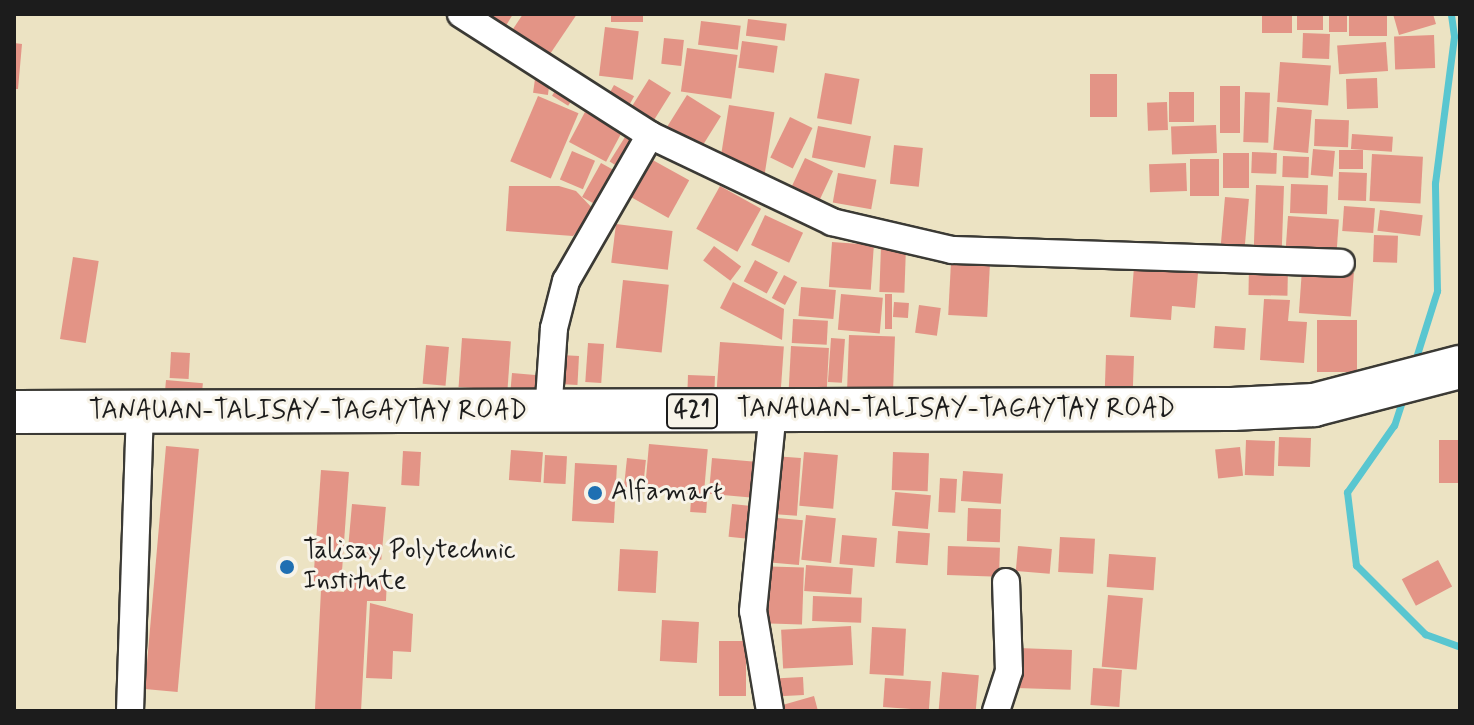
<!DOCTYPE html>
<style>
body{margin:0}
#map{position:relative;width:1474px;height:725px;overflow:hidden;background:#ece3c3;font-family:Mynerve,sans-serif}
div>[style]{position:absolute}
.stream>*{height:7px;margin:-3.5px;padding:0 3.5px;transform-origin:3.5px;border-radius:3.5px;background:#59c6d0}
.building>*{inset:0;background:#e39486;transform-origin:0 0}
.roads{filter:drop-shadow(2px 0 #3b3a35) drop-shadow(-2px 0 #3b3a35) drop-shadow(0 2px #3b3a35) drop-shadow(0 -2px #3b3a35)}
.street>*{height:26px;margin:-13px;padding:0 13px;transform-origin:13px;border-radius:13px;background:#fff}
.primary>*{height:42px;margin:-21px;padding:0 21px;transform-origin:21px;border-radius:21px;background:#fff}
.dots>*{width:22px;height:22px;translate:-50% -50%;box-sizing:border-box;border:4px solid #f7f3e8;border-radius:50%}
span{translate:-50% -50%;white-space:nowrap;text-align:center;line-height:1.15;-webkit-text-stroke:6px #f7f3e8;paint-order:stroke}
.shield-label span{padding:2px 6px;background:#f7f3e8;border:2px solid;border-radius:6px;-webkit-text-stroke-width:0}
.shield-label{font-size:24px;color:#1c1c1c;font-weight:700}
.street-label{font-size:26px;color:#1c1c1c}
.poi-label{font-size:26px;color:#1c1c1c}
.left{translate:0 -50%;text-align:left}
.frame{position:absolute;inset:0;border:16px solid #1c1c1c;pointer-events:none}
</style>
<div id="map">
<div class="stream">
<i style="left:1414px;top:364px;width:77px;rotate:-72.5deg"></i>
<i style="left:1437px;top:291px;width:108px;rotate:-91.1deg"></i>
<i style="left:1435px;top:183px;width:148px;rotate:-82.6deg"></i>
<i style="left:1454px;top:36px;width:22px;rotate:-98deg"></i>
<i style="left:1404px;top:395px;width:32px;rotate:108deg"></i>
<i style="left:1394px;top:425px;width:82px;rotate:125deg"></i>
<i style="left:1347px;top:492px;width:74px;rotate:83deg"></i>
<i style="left:1356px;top:565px;width:98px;rotate:45deg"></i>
<i style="left:1425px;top:634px;width:37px;rotate:20deg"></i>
</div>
<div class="building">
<i style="clip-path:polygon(478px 14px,513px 14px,504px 29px)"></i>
<i style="clip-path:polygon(523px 14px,577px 14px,548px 57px,511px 32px)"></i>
<i style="left:611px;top:14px;width:32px;height:8px"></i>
<i style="left:1262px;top:14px;width:30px;height:19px"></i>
<i style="left:1297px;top:14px;width:26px;height:16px"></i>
<i style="left:1329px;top:14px;width:18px;height:18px"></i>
<i style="left:1349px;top:14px;width:38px;height:22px"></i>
<i style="clip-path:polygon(1393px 14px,1433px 14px,1436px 24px,1399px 35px)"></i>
<i style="left:748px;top:19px;width:39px;height:17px;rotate:7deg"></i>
<i style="left:701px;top:21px;width:40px;height:24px;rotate:7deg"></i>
<i style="left:605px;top:27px;width:34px;height:49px;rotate:7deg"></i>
<i style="left:1303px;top:33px;width:27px;height:25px;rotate:2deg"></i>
<i style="left:1434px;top:35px;width:33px;height:40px;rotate:88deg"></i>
<i style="left:664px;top:38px;width:20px;height:26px;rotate:6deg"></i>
<i style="left:742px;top:41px;width:36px;height:27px;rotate:8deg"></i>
<i style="left:1386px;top:42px;width:29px;height:49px;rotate:86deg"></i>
<i style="clip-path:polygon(14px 43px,22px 44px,18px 89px,14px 89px)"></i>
<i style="left:687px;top:48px;width:51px;height:44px;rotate:8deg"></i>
<i style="left:1280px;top:62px;width:51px;height:40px;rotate:4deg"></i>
<i style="left:825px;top:73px;width:35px;height:46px;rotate:10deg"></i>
<i style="left:1117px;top:74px;width:43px;height:27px;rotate:90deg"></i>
<i style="left:1377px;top:78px;width:30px;height:31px;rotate:88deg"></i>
<i style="left:535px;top:79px;width:15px;height:14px;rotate:8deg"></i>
<i style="left:649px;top:79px;width:26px;height:33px;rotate:32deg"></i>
<i style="left:560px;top:83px;width:19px;height:15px;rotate:32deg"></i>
<i style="left:614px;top:85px;width:23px;height:18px;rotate:29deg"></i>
<i style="left:1220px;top:86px;width:20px;height:47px"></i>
<i style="left:1169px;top:92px;width:25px;height:30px"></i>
<i style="left:1245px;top:92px;width:25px;height:50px;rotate:2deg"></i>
<i style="left:687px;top:95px;width:40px;height:41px;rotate:32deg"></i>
<i style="left:538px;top:96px;width:44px;height:71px;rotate:23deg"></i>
<i style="left:1167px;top:102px;width:28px;height:20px;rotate:88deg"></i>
<i style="left:729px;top:105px;width:46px;height:66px;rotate:9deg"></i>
<i style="left:1277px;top:107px;width:35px;height:43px;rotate:5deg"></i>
<i style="left:585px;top:112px;width:42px;height:34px;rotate:28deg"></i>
<i style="left:790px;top:117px;width:25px;height:45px;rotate:26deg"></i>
<i style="left:1315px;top:119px;width:34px;height:27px;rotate:2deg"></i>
<i style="left:1216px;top:125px;width:28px;height:45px;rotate:88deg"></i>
<i style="left:818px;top:126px;width:54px;height:32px;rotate:11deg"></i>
<i style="left:1352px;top:134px;width:41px;height:15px;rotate:4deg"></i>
<i style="left:625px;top:137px;width:19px;height:29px;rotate:32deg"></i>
<i style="left:894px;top:145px;width:29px;height:39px;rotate:6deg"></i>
<i style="left:1313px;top:149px;width:22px;height:26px;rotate:5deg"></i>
<i style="left:1363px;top:150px;width:19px;height:24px;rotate:90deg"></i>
<i style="left:572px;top:151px;width:25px;height:31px;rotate:23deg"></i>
<i style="left:1252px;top:152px;width:25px;height:21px;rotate:2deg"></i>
<i style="left:1223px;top:153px;width:26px;height:35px"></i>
<i style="left:1372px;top:154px;width:51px;height:47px;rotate:3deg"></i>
<i style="left:1283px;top:156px;width:26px;height:21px;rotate:2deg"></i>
<i style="left:649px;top:158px;width:46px;height:43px;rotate:29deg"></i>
<i style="left:805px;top:158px;width:31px;height:33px;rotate:25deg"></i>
<i style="left:1190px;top:159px;width:29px;height:37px"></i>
<i style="left:601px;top:163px;width:18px;height:39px;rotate:29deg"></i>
<i style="left:1186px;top:163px;width:28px;height:37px;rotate:88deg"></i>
<i style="left:1339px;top:172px;width:28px;height:28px;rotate:2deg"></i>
<i style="left:838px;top:173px;width:39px;height:30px;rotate:10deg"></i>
<i style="left:1291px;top:184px;width:37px;height:29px;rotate:2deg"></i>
<i style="left:1256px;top:185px;width:28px;height:73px;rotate:2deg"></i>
<i style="clip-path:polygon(509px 186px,559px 186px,576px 191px,595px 211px,573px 236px,506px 231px)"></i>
<i style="left:720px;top:186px;width:47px;height:49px;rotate:29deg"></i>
<i style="left:1225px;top:197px;width:24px;height:47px;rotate:5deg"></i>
<i style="left:1344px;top:206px;width:31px;height:25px;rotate:4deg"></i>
<i style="left:1380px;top:210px;width:43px;height:21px;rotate:7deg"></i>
<i style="left:765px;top:215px;width:42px;height:33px;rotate:25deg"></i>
<i style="left:1288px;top:216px;width:51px;height:36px;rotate:4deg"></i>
<i style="left:616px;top:224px;width:57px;height:39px;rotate:7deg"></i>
<i style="left:1374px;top:235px;width:24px;height:27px;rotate:2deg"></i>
<i style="left:832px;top:242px;width:42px;height:45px;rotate:4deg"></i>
<i style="left:714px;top:246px;width:34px;height:18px;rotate:37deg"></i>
<i style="left:881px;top:246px;width:25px;height:46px;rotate:2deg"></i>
<i style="left:73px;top:257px;width:26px;height:83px;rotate:9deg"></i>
<i style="left:755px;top:260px;width:26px;height:24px;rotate:28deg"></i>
<i style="left:951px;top:262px;width:39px;height:53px;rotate:3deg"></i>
<i style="left:1249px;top:264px;width:39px;height:31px;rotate:1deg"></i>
<i style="clip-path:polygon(1134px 267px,1198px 273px,1195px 308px,1172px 306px,1171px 320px,1130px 317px)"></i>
<i style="left:1302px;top:269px;width:52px;height:44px;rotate:4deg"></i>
<i style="left:784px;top:275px;width:15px;height:26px;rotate:28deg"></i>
<i style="left:623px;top:280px;width:46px;height:68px;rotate:6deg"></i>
<i style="clip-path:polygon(733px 282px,784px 309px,782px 340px,720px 308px)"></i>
<i style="left:801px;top:287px;width:35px;height:29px;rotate:5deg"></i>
<i style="left:841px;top:294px;width:42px;height:36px;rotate:5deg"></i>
<i style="left:885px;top:294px;width:7px;height:35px"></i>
<i style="clip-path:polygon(1264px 299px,1290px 300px,1288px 321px,1307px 322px,1304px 363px,1260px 360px)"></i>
<i style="left:894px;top:302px;width:15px;height:15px;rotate:4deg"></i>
<i style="left:919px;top:305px;width:22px;height:28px;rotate:8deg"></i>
<i style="left:793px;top:319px;width:35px;height:24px;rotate:3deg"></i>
<i style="left:1317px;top:320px;width:40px;height:52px"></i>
<i style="left:1215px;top:326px;width:31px;height:22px;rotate:4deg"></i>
<i style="left:849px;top:335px;width:46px;height:62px;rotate:2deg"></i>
<i style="left:462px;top:338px;width:49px;height:49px;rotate:4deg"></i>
<i style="left:831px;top:338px;width:14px;height:44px;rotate:4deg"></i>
<i style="left:720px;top:342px;width:64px;height:45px;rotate:4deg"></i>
<i style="left:588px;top:343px;width:16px;height:39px;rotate:4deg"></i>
<i style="left:426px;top:345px;width:23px;height:39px;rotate:5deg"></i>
<i style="left:791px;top:346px;width:38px;height:46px;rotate:3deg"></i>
<i style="left:171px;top:352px;width:19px;height:26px;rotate:3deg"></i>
<i style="left:561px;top:355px;width:18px;height:29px;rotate:3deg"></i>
<i style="left:1106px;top:355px;width:28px;height:39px;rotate:2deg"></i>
<i style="left:512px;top:373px;width:32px;height:24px;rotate:5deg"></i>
<i style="left:688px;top:375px;width:27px;height:29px;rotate:2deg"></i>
<i style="left:166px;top:380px;width:37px;height:15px;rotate:5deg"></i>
<i style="left:1279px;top:437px;width:32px;height:29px;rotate:2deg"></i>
<i style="left:1246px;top:440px;width:29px;height:35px;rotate:2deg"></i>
<i style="left:1439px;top:440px;width:21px;height:43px"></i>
<i style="left:649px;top:444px;width:59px;height:47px;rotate:5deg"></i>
<i style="left:166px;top:446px;width:33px;height:244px;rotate:5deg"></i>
<i style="left:1240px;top:447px;width:29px;height:25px;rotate:84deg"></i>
<i style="left:511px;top:450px;width:32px;height:30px;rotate:4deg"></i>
<i style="left:403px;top:451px;width:18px;height:34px;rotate:3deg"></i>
<i style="left:804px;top:452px;width:34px;height:54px;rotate:5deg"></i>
<i style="left:893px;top:452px;width:36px;height:38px;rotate:2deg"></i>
<i style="left:545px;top:455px;width:22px;height:28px;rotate:3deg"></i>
<i style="left:773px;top:456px;width:28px;height:58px;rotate:4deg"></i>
<i style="left:627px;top:458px;width:19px;height:38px;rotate:6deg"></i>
<i style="left:712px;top:458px;width:53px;height:36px;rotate:5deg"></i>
<i style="left:575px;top:463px;width:42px;height:58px;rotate:3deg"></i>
<i style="left:321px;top:470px;width:28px;height:114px;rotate:4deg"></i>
<i style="left:963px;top:471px;width:40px;height:30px;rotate:4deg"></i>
<i style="left:940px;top:478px;width:17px;height:34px;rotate:3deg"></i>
<i style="left:895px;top:492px;width:36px;height:34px;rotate:5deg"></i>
<i style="left:691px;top:500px;width:16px;height:12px;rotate:4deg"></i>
<i style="left:352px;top:504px;width:34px;height:53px;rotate:5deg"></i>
<i style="left:732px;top:504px;width:29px;height:33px;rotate:6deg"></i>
<i style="left:968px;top:508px;width:33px;height:33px;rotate:2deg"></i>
<i style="left:806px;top:515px;width:30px;height:45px;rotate:6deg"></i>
<i style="left:766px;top:517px;width:37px;height:45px;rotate:5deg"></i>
<i style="left:898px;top:531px;width:32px;height:32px;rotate:4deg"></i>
<i style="left:842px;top:535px;width:35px;height:29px;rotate:5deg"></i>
<i style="left:1060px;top:537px;width:35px;height:35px;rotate:3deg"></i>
<i style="left:948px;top:546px;width:52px;height:29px;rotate:2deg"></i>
<i style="left:1018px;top:546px;width:34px;height:25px;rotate:5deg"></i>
<i style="left:620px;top:549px;width:38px;height:42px;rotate:3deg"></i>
<i style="left:1109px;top:554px;width:47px;height:33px;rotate:4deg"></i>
<i style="left:1438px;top:560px;width:30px;height:41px;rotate:62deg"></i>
<i style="left:806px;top:565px;width:47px;height:26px;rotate:4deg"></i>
<i style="left:758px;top:566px;width:46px;height:57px;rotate:2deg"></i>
<i style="clip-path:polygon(345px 574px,387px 577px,386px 601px,367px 601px,361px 711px,315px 709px,321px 590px,344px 592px)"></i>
<i style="left:1108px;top:595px;width:35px;height:72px;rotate:5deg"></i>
<i style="left:813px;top:596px;width:49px;height:25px;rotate:2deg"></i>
<i style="clip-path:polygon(370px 603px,413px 614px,411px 652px,393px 651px,392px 679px,366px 678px)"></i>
<i style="left:662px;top:620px;width:37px;height:41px;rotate:3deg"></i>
<i style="left:851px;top:626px;width:39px;height:70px;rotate:87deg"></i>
<i style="left:872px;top:627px;width:34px;height:47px;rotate:3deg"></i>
<i style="left:719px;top:641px;width:27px;height:55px"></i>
<i style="left:1018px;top:648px;width:54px;height:40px;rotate:2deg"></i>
<i style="left:1093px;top:668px;width:29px;height:37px;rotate:4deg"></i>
<i style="left:942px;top:672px;width:37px;height:39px;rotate:5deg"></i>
<i style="left:803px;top:677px;width:18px;height:24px;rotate:87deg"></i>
<i style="left:885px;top:678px;width:46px;height:29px;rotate:4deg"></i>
<i style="clip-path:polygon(814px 696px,818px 711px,780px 711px,779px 706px)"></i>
</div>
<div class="roads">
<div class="street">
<i style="left:461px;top:14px;width:224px;rotate:32.6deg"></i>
<i style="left:650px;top:135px;width:168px;rotate:119.9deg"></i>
<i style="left:566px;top:281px;width:49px;rotate:104.3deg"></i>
<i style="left:554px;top:328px;width:85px;rotate:94deg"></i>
<i style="left:650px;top:135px;width:202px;rotate:25.5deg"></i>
<i style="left:832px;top:222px;width:123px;rotate:13.1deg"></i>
<i style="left:952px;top:250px;width:389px;rotate:1.9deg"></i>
<i style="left:130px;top:711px;width:300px;rotate:-88.1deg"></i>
<i style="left:770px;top:711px;width:101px;rotate:-99.6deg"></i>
<i style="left:753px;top:611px;width:202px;rotate:-84.3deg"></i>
<i style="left:996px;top:711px;width:42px;rotate:-72deg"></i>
<i style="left:1009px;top:671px;width:89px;rotate:-91.9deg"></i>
</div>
<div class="primary">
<i style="left:14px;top:412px;width:1218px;rotate:-0.14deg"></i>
<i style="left:1232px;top:409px;width:82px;rotate:-2.8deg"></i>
<i style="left:1314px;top:405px;width:151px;rotate:-14.6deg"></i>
</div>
</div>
<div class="dots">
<i style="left:595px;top:493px;background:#1f6fb2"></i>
<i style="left:287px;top:567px;background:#1f6fb2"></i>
</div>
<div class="shield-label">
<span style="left:692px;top:411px">421</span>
</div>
<div class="street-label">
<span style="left:956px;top:410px">TANAUAN-TALISAY-TAGAYTAY ROAD</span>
<span style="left:308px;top:412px">TANAUAN-TALISAY-TAGAYTAY ROAD</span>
</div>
<div class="poi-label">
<span class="left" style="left:611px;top:493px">Alfamart</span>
<span class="left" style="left:303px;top:567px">Talisay Polytechnic<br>Institute</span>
</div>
<div class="frame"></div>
</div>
